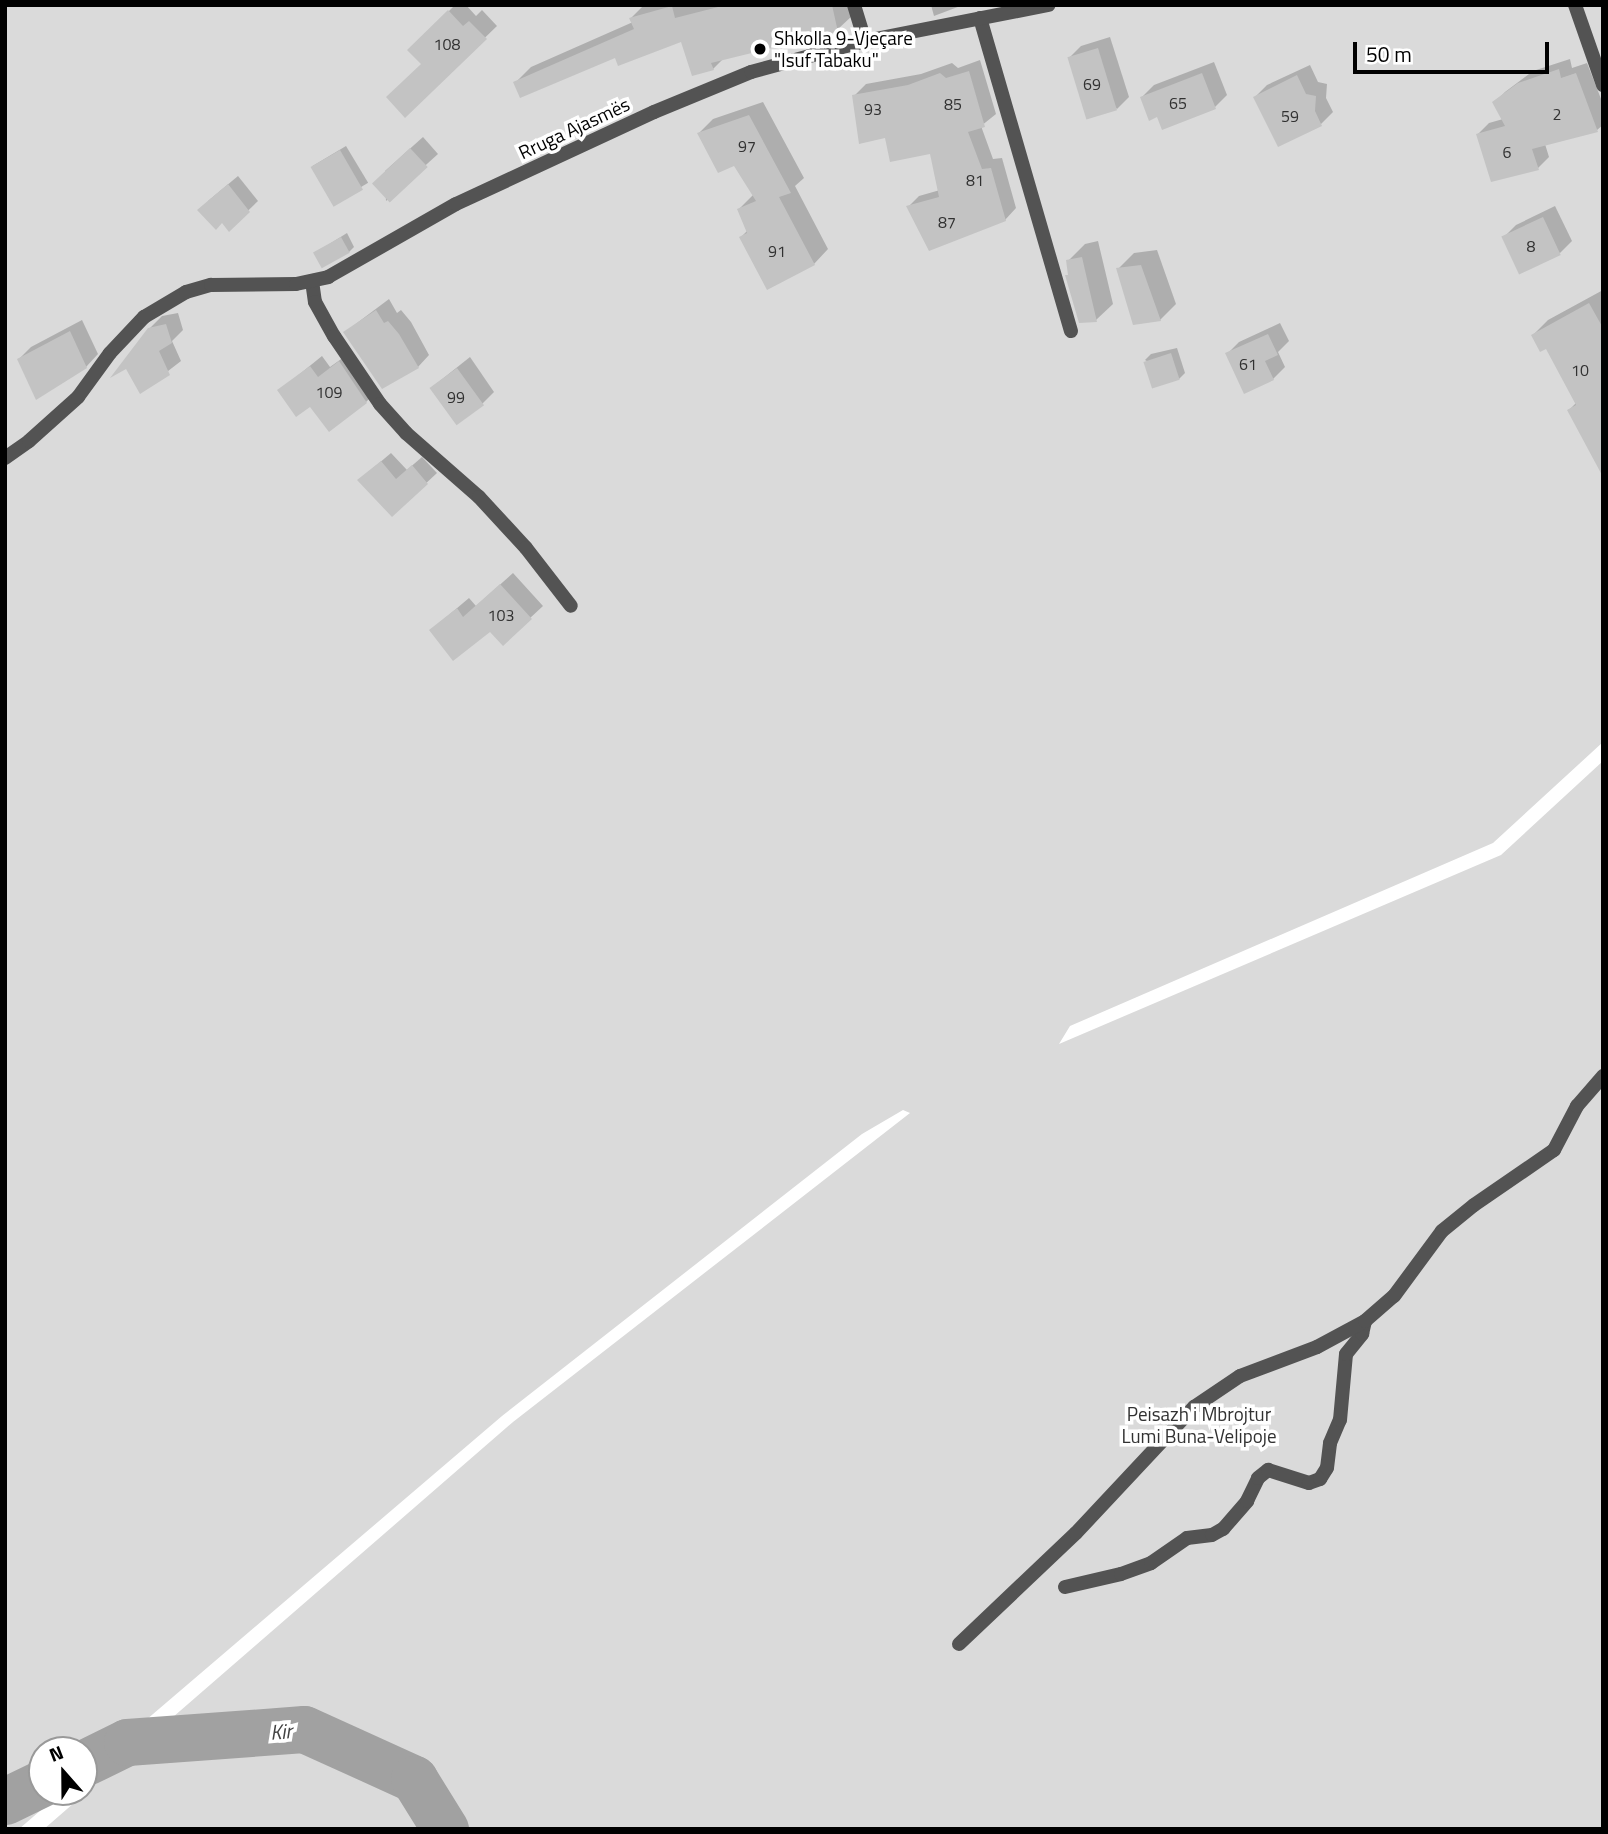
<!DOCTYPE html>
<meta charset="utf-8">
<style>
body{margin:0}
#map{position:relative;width:1608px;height:1834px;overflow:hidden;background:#fff;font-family:"Titillium Web",sans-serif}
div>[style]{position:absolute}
.green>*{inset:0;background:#dadada}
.shadow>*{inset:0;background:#0003;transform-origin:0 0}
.river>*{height:47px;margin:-23.5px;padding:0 23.5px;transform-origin:23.5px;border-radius:23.5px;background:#a1a1a1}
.building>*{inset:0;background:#c3c3c3;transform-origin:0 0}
.service>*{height:14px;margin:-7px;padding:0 7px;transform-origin:7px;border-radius:7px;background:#535353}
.minor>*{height:14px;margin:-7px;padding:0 7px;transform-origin:7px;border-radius:7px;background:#535353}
.dots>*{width:19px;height:19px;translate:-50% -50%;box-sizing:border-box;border:4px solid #fff;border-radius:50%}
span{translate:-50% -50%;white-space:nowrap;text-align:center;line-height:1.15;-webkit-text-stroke:7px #fff;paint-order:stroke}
.number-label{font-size:16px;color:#313131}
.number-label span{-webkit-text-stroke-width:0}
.poi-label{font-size:19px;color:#000}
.left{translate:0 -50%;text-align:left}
.street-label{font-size:19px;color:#000}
.park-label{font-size:19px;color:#313131}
.water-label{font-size:21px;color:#424242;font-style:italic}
.frame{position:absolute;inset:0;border:7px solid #000;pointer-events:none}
.north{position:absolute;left:28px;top:1736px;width:70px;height:70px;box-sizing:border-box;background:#fff;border:2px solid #999;border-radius:50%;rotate:339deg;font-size:19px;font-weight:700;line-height:28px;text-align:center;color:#000}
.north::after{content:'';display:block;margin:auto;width:24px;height:32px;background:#000;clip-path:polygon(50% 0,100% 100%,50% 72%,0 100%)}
.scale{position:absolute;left:1353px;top:42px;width:196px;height:32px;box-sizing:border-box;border:4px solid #000;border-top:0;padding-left:9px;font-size:21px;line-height:24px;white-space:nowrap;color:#000;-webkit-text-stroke:5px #fff;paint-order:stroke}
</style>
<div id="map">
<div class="green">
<i style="clip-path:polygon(5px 5px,1603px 5px,1603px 742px,1493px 843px,1070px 1026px,1059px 1044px,1501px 855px,1603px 761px,1603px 1829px,44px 1829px,513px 1422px,910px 1113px,903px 1110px,862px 1134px,502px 1416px,84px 1773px,84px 1750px,42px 1750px,42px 1792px,62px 1792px,19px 1829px,5px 1829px)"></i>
</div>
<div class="shadow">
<i style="clip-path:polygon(455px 5px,466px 5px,476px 16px,482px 10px,497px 26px,405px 115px,423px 64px,410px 50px)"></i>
<i style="clip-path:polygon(644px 5px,851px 5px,853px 15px,837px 30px,723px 59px,713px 69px,682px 39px,515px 83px,531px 67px,633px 22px,631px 18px)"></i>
<i style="clip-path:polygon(931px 5px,963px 5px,934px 16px)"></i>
<i style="clip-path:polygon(1110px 37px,1129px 97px,1117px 109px,1069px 58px,1081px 46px)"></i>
<i style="clip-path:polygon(1570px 59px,1572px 68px,1587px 63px,1603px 104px,1603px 125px,1597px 130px,1545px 144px,1549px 157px,1538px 168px,1478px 134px,1489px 123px,1503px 119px,1494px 103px,1505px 92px,1533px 71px)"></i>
<i style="clip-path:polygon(980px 60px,996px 114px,981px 126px,993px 159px,1002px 158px,1016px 208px,1005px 220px,908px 207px,919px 196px,940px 190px,932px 152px,887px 136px,854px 96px,866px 84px,921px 74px,952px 63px,958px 68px)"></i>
<i style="clip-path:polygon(1214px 62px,1227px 95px,1215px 107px,1158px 115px,1142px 97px,1154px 85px)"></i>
<i style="clip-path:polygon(1310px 65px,1318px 82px,1327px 84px,1326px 98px,1333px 112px,1321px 124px,1278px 145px,1255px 97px,1267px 85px)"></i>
<i style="clip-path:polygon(763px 102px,804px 178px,795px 186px,828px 249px,814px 264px,768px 288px,741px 237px,748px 230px,739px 209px,754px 194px,735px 163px,699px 133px,713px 119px)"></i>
<i style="clip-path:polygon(423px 137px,438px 154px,386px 201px,385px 171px)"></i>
<i style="left:346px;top:146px;width:43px;height:39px;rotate:59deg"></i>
<i style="clip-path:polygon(238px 176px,258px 201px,229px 229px,208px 201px)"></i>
<i style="clip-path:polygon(1555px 206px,1572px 241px,1560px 253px,1504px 237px,1516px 225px)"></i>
<i style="clip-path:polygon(347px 233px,354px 247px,349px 252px,315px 253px)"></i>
<i style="clip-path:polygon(1098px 241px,1113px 304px,1096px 320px,1067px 276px,1070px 273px,1068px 261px,1085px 244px)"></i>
<i style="clip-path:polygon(1157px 250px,1176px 304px,1160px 320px,1118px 269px,1134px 253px)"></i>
<i style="clip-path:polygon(1603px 290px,1603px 473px,1569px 410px,1576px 403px,1546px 347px,1533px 335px,1548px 320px)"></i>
<i style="clip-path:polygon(389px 299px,397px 313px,401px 310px,411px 322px,429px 355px,418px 367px,345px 332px)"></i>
<i style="clip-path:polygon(178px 313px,183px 330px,172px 341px,181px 361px,141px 392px,149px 329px,162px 316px)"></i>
<i style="clip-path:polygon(82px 320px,98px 354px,86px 367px,19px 359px,31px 347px)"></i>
<i style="clip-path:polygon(1280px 323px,1289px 341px,1278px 352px,1285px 367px,1273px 379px,1227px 354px,1239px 342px)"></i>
<i style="clip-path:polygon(1177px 348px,1185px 373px,1179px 379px,1145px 360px,1151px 354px)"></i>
<i style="clip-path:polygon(351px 352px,377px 391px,366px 402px,310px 404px,280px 390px,322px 356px,330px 367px)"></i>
<i style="clip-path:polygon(470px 357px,494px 392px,482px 404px,431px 388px)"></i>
<i style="clip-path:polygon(391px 453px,407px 470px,422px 457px,437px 473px,392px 515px,359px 480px)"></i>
<i style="clip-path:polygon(513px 573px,543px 606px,503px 643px,490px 629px,431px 630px,469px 598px,476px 606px)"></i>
</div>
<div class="river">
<i style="left:84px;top:1763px;width:48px;rotate:-26deg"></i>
<i style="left:127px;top:1742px;width:177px;rotate:-4.2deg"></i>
<i style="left:304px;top:1729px;width:121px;rotate:24.4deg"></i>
<i style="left:414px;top:1779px;width:59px;rotate:58.2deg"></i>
<i style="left:5px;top:1801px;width:41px;rotate:-25.9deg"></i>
</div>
<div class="building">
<i style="clip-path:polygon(726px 5px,832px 5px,838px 32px,711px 63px,714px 70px,692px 76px,681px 42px,618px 66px,615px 58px,520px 98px,513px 82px,634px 29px,629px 18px,672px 6px,675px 18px)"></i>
<i style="clip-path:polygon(448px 10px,463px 26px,469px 21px,487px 39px,405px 118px,386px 97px,421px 64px,407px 50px)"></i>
<i style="left:1098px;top:48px;width:65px;height:32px;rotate:73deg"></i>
<i style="clip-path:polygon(1559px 69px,1561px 78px,1576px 73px,1598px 132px,1532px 149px,1539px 170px,1491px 182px,1476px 134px,1505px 126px,1492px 102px,1518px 83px)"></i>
<i style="clip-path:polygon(969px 71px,985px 127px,968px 132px,982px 169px,991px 168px,1006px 221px,929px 251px,906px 206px,939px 197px,930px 154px,890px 162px,885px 138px,859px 144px,852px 95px,908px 85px,940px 73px,946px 78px)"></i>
<i style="clip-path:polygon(1202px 73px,1216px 109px,1162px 130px,1157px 117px,1149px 121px,1140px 97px)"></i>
<i style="clip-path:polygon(1297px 75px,1306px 94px,1316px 96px,1315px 111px,1322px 126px,1278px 147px,1253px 97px)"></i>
<i style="clip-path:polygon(749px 115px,791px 193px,779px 197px,815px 265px,767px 290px,739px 237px,747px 233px,737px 209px,756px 201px,734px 166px,718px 173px,697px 133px)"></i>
<i style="left:410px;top:148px;width:26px;height:52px;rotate:47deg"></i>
<i style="left:340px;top:150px;width:46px;height:34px;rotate:60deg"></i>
<i style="clip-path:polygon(228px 184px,250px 212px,229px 232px,222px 223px,216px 230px,197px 210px)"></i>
<i style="left:1543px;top:217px;width:42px;height:46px;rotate:65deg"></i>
<i style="left:341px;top:237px;width:18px;height:32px;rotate:61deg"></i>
<i style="clip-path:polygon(1082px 257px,1090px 292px,1097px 322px,1079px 323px,1065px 275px,1068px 275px,1066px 260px)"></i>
<i style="clip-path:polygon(1141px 265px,1161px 321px,1133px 325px,1116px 268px)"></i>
<i style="clip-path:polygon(1589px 303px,1603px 328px,1603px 477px,1567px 410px,1576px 405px,1546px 349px,1540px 352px,1531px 335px)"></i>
<i style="clip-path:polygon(376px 310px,384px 323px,388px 321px,399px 334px,419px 368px,382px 389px,343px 332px)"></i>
<i style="clip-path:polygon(166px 324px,172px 343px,159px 351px,170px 375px,140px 394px,126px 369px,110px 378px,148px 328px)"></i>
<i style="clip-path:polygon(70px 331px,87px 368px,36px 400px,17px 359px)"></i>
<i style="clip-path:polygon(1268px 334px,1278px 355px,1265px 361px,1274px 380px,1244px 394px,1225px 353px)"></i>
<i style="left:1171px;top:353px;width:28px;height:29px;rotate:72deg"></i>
<i style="clip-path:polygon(339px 361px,367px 403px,329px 432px,310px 407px,296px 417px,277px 390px,310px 366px,318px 377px)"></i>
<i style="left:457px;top:368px;width:46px;height:34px;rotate:54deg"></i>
<i style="clip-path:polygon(381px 461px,396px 479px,412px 465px,428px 484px,392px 517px,357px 480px)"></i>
<i style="clip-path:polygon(500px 584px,532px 619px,503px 646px,490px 632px,453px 661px,429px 630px,457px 608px,463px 617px)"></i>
</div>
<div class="service">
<i style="left:1065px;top:1587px;width:57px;rotate:-13.1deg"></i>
<i style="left:1121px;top:1574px;width:32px;rotate:-20deg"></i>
<i style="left:1151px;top:1563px;width:44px;rotate:-34.8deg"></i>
<i style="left:1187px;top:1538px;width:25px;rotate:-7deg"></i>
<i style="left:1212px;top:1535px;width:13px;rotate:-29deg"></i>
<i style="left:1223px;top:1529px;width:37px;rotate:-49deg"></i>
<i style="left:1247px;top:1501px;width:25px;rotate:-64deg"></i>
<i style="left:1258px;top:1478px;width:13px;rotate:-39deg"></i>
<i style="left:1268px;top:1470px;width:43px;rotate:17.6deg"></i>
<i style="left:1309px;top:1483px;width:12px;rotate:-20deg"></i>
<i style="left:1320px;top:1479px;width:13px;rotate:-58deg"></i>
<i style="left:1327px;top:1468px;width:25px;rotate:-83deg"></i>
<i style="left:1330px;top:1443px;width:25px;rotate:-67deg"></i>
<i style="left:1340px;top:1420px;width:66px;rotate:-84.8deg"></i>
<i style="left:1346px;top:1354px;width:26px;rotate:-51deg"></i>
<i style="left:1362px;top:1334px;width:13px;rotate:-77deg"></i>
<i style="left:959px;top:1644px;width:161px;rotate:-43.5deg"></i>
<i style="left:1076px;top:1533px;width:173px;rotate:-46.9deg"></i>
<i style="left:1194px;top:1407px;width:55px;rotate:-34deg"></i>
<i style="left:1240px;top:1376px;width:82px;rotate:-20.6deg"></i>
<i style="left:1317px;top:1347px;width:55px;rotate:-28.4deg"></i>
<i style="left:1365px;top:1321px;width:38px;rotate:-41deg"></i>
<i style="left:1394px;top:1296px;width:81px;rotate:-53.6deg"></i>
<i style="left:1442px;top:1231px;width:41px;rotate:-39.1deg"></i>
<i style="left:1474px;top:1205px;width:97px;rotate:-34.5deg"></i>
<i style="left:1554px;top:1150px;width:50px;rotate:-62.4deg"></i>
<i style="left:1577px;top:1106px;width:40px;rotate:-49deg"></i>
</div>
<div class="minor">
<i style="left:854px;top:5px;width:38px;rotate:73deg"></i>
<i style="left:1575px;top:5px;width:85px;rotate:70.7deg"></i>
<i style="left:980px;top:18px;width:326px;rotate:73.8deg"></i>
<i style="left:312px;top:281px;width:21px;rotate:82deg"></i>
<i style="left:315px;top:302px;width:39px;rotate:61deg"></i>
<i style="left:334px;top:336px;width:82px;rotate:55.9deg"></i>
<i style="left:380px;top:404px;width:39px;rotate:48deg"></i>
<i style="left:406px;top:433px;width:97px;rotate:41.2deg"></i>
<i style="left:479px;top:497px;width:69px;rotate:47.3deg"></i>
<i style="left:526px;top:548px;width:73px;rotate:52.2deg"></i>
<i style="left:5px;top:458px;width:29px;rotate:-35deg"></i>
<i style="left:29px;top:441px;width:66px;rotate:-41.9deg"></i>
<i style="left:78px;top:397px;width:54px;rotate:-54deg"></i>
<i style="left:110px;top:353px;width:50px;rotate:-46.6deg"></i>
<i style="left:144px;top:317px;width:49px;rotate:-30.8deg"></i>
<i style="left:186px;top:292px;width:26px;rotate:-16deg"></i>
<i style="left:211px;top:285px;width:85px;rotate:-0.7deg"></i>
<i style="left:296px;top:284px;width:33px;rotate:-12deg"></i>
<i style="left:328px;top:277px;width:147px;rotate:-29.7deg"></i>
<i style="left:456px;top:204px;width:218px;rotate:-24.9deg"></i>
<i style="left:654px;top:112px;width:105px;rotate:-22.4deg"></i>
<i style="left:751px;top:72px;width:118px;rotate:-15.2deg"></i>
<i style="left:865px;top:41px;width:187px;rotate:-11.1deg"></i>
</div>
<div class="dots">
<i style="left:760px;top:49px;background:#000"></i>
</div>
<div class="number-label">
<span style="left:447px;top:44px">108</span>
<span style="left:1092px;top:84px">69</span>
<span style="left:1178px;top:103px">65</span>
<span style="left:953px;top:104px">85</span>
<span style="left:873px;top:109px">93</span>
<span style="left:1557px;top:114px">2</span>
<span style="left:1290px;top:116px">59</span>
<span style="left:747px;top:146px">97</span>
<span style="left:1507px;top:152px">6</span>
<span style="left:975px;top:180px">81</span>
<span style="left:947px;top:222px">87</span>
<span style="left:1531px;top:246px">8</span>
<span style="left:777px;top:251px">91</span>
<span style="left:1248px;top:364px">61</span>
<span style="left:1580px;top:370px">10</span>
<span style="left:329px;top:392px">109</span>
<span style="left:456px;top:397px">99</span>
<span style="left:501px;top:615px">103</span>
</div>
<div class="poi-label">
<span class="left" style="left:774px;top:49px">Shkolla 9-Vjeçare<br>"Isuf Tabaku"</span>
</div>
<div class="street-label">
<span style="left:574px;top:128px;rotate:-25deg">Rruga Ajasmës</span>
</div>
<div class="park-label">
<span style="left:1199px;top:1425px">Peisazh i Mbrojtur<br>Lumi Buna-Velipoje</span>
</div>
<div class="water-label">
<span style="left:281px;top:1731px;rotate:-4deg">Kir</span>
</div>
<div class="frame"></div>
<div class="north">N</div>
<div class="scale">50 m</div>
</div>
